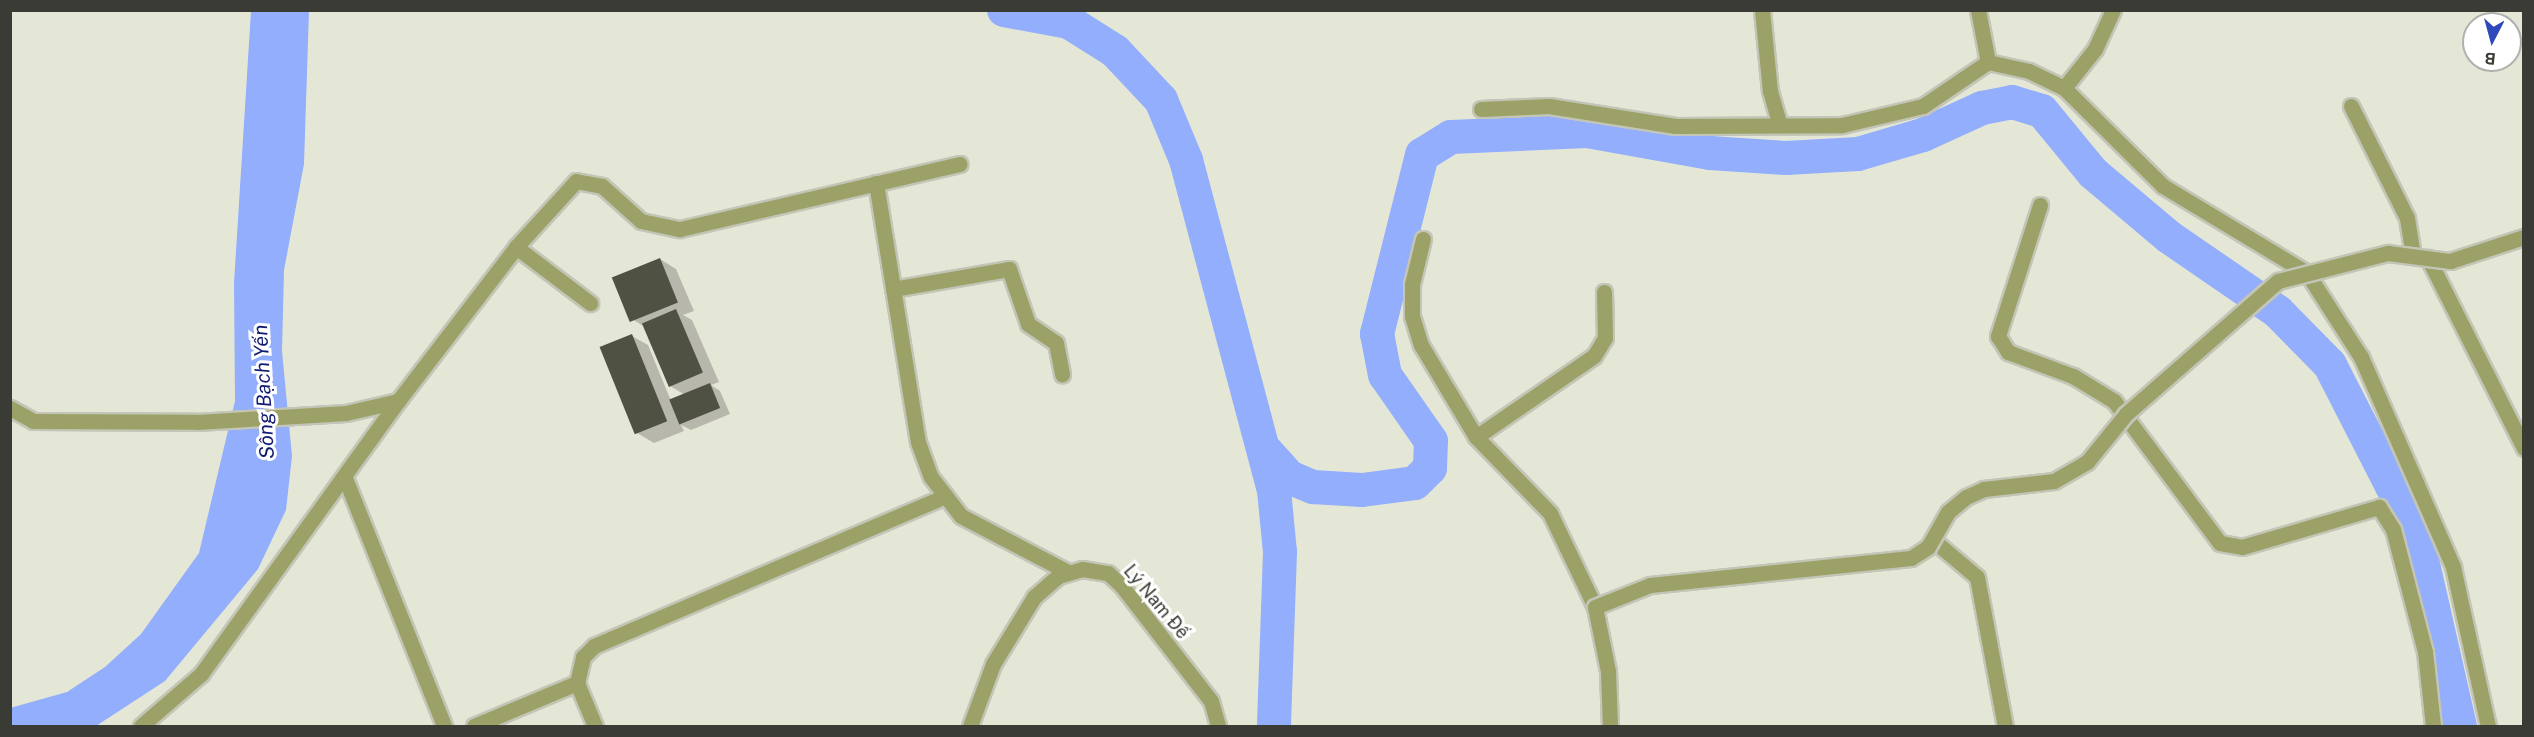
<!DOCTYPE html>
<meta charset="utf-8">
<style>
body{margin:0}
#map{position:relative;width:2534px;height:737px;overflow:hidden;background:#e5e7d6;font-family:"Public Sans",sans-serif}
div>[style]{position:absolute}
.water>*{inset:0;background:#92aefc}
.shadow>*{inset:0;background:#0003}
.river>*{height:34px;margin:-17px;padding:0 17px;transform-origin:17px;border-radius:17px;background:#92aefc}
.building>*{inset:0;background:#4f5142;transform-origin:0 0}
.roads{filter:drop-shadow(2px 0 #c3c5b6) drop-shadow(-2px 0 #c3c5b6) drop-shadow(0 2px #c3c5b6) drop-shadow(0 -2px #c3c5b6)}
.minor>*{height:15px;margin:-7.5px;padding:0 7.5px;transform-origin:7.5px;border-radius:7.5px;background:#9ca167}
.tertiary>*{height:15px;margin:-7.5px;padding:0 7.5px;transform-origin:7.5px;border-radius:7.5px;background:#9ca167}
.bridges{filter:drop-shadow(2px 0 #c3c5b6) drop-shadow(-2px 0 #c3c5b6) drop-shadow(0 2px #c3c5b6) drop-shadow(0 -2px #c3c5b6)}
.tertiary-bridge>*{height:15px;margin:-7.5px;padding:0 7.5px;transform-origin:7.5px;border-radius:7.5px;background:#9ca167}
span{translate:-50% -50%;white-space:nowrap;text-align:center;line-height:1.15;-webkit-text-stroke:6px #fff;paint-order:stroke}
.street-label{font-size:18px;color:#3a3b34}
.water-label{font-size:20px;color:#101b71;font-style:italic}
.frame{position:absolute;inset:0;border:12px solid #3a3b34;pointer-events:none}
.north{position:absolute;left:2462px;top:12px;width:60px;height:60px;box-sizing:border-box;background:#fff;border:2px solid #b0b1ae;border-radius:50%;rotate:186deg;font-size:16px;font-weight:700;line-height:24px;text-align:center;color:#3a3b34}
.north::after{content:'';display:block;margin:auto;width:21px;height:27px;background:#2f49ba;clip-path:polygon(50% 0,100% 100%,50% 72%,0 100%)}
</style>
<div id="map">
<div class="water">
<i style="clip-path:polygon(251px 11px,309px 11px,304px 164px,284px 270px,282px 351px,292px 456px,286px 510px,258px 569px,165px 681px,96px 726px,11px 726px,10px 708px,67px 692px,105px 667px,141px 634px,199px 553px,235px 401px,234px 283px)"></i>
</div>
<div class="shadow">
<i style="clip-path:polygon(660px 259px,676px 269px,694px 311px,683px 315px,692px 320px,719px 382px,711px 385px,720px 391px,730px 414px,691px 430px,681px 425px,684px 431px,654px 443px,637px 433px,632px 336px,648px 345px,671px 401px,685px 395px,670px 386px,645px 327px,632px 319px)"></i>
</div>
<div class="river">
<i style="left:1004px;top:10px;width:66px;rotate:10.5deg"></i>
<i style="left:1069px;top:22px;width:54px;rotate:32.2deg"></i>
<i style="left:1115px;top:51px;width:67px;rotate:46.8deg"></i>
<i style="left:1161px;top:100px;width:65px;rotate:67.4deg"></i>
<i style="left:1186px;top:160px;width:342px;rotate:75.1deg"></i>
<i style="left:1274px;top:490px;width:62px;rotate:84.5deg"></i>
<i style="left:1280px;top:552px;width:174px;rotate:92deg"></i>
<i style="left:1264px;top:449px;width:38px;rotate:48deg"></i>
<i style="left:1289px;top:477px;width:26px;rotate:23deg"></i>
<i style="left:1313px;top:487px;width:49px;rotate:3.5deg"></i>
<i style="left:1362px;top:490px;width:53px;rotate:-7.5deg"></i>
<i style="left:1415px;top:483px;width:21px;rotate:-45deg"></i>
<i style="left:1430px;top:468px;width:27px;rotate:-88deg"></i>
<i style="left:1431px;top:441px;width:80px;rotate:-124.9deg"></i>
<i style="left:1385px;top:375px;width:42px;rotate:-101deg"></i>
<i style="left:1377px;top:334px;width:185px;rotate:-75.9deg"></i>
<i style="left:1422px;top:155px;width:34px;rotate:-32deg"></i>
<i style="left:1451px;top:137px;width:136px;rotate:-2.5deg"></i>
<i style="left:1587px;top:131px;width:125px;rotate:10.1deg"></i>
<i style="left:1710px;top:153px;width:76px;rotate:3.8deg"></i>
<i style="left:1786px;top:158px;width:72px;rotate:-3.2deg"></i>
<i style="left:1858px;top:154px;width:68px;rotate:-16.3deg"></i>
<i style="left:1923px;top:135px;width:65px;rotate:-24.6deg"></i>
<i style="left:1982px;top:108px;width:31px;rotate:-11deg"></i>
<i style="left:2012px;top:102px;width:31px;rotate:17deg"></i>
<i style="left:2042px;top:111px;width:80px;rotate:50.6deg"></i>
<i style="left:2093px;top:173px;width:99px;rotate:40.1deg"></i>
<i style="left:2169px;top:237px;width:132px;rotate:34.5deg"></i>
<i style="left:2278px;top:312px;width:74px;rotate:45.5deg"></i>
<i style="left:2330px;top:365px;width:189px;rotate:62.9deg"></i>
<i style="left:2416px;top:533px;width:198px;rotate:77.2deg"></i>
</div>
<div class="building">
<i style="left:660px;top:258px;width:48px;height:52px;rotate:68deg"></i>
<i style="left:676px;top:309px;width:69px;height:37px;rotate:67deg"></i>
<i style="left:632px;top:334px;width:94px;height:35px;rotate:68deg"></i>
<i style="left:710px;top:383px;width:27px;height:44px;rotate:68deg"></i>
</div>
<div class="roads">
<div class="minor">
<i style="left:1762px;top:10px;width:81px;rotate:84.4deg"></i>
<i style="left:1770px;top:91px;width:33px;rotate:74deg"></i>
<i style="left:1978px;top:10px;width:53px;rotate:79.1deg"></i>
<i style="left:2064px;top:88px;width:50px;rotate:-51.5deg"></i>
<i style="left:2095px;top:49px;width:43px;rotate:-65.2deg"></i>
<i style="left:2351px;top:106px;width:125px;rotate:63.4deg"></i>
<i style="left:2407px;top:218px;width:38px;rotate:81deg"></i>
<i style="left:1481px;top:109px;width:68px;rotate:-2.5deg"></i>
<i style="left:1549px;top:106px;width:128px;rotate:9deg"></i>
<i style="left:1675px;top:126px;width:167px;rotate:-0.3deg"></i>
<i style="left:1842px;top:125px;width:83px;rotate:-13.2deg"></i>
<i style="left:1923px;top:106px;width:78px;rotate:-34.1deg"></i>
<i style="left:1988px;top:62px;width:42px;rotate:12.4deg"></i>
<i style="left:2029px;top:71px;width:39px;rotate:26deg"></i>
<i style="left:2064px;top:88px;width:139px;rotate:44.7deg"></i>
<i style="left:2163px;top:186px;width:168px;rotate:31.1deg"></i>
<i style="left:2307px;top:273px;width:100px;rotate:57.3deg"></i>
<i style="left:2361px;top:357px;width:229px;rotate:66.3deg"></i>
<i style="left:2453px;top:567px;width:163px;rotate:77.6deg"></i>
<i style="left:876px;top:183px;width:262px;rotate:80.8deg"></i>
<i style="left:918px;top:442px;width:37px;rotate:70deg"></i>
<i style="left:931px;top:477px;width:49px;rotate:52.4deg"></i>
<i style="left:961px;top:516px;width:121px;rotate:27.6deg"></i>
<i style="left:2040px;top:205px;width:138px;rotate:107.8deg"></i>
<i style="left:1998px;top:336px;width:19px;rotate:58deg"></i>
<i style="left:2008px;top:352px;width:69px;rotate:20.3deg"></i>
<i style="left:2073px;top:376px;width:48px;rotate:31.4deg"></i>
<i style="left:2114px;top:401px;width:177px;rotate:53.3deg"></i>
<i style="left:2220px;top:543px;width:22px;rotate:10deg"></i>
<i style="left:2242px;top:547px;width:143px;rotate:-16.3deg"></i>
<i style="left:2379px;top:507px;width:26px;rotate:58deg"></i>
<i style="left:2393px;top:529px;width:127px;rotate:75.4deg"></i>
<i style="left:2425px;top:652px;width:74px;rotate:83.8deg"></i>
<i style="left:1423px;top:239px;width:46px;rotate:103.7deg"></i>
<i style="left:1412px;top:284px;width:32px;rotate:90deg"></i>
<i style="left:1412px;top:316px;width:30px;rotate:73deg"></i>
<i style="left:1421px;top:345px;width:107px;rotate:59.1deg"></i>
<i style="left:516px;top:247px;width:93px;rotate:37.1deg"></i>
<i style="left:2428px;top:258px;width:213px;rotate:63.2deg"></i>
<i style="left:893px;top:289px;width:118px;rotate:-9.8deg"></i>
<i style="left:1009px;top:269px;width:58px;rotate:70.9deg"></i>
<i style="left:1028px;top:324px;width:34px;rotate:34deg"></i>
<i style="left:1056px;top:343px;width:32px;rotate:79deg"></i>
<i style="left:10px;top:408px;width:26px;rotate:29deg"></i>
<i style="left:33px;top:421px;width:164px;rotate:0.3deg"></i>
<i style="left:197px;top:422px;width:149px;rotate:-3.5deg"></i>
<i style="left:346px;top:413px;width:53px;rotate:-13deg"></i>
<i style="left:345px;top:478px;width:267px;rotate:68.2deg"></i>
<i style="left:1933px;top:540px;width:57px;rotate:40.1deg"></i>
<i style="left:1977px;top:577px;width:152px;rotate:79.4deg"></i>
<i style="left:1595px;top:607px;width:104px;rotate:-115.6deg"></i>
<i style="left:1550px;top:513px;width:106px;rotate:-134.2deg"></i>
<i style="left:1476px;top:437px;width:143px;rotate:-34.5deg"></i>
<i style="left:1594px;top:356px;width:21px;rotate:-59deg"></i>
<i style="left:1605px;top:338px;width:46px;rotate:-91.2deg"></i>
<i style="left:577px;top:683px;width:27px;rotate:-77deg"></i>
<i style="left:583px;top:657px;width:16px;rotate:-45deg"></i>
<i style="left:594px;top:646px;width:382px;rotate:-23.1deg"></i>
<i style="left:141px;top:726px;width:79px;rotate:-40.9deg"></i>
<i style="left:201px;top:674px;width:337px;rotate:-54.2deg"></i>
<i style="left:398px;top:401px;width:194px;rotate:-52.5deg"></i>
<i style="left:516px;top:247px;width:89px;rotate:-47.7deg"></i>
<i style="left:576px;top:181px;width:26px;rotate:11deg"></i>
<i style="left:602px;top:186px;width:52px;rotate:41.9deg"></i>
<i style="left:641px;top:221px;width:40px;rotate:12deg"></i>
<i style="left:680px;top:229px;width:287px;rotate:-13.1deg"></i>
<i style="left:474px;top:726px;width:112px;rotate:-22.7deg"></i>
<i style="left:577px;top:683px;width:47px;rotate:67.3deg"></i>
</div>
<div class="tertiary">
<i style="left:970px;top:726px;width:66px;rotate:-69.6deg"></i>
<i style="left:993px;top:664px;width:79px;rotate:-58.5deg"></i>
<i style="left:1034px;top:597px;width:32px;rotate:-41deg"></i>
<i style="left:1058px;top:576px;width:25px;rotate:-16deg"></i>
<i style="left:1082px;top:569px;width:26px;rotate:9deg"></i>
<i style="left:1108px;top:573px;width:18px;rotate:43deg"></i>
<i style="left:1121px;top:585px;width:147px;rotate:52.2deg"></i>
<i style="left:1211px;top:701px;width:26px;rotate:74deg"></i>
</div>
</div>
<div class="bridges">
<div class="tertiary-bridge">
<i style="left:1610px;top:726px;width:55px;rotate:-92.1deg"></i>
<i style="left:1608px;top:671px;width:65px;rotate:-101.5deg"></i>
<i style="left:1595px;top:607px;width:59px;rotate:-21.8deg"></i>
<i style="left:1650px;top:585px;width:262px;rotate:-5.9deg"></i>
<i style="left:1911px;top:558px;width:20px;rotate:-33deg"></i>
<i style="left:1928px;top:547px;width:40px;rotate:-60.3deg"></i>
<i style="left:1948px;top:512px;width:23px;rotate:-40deg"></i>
<i style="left:1966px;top:497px;width:20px;rotate:-24deg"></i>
<i style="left:1984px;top:489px;width:70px;rotate:-6.5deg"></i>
<i style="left:2054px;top:481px;width:38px;rotate:-30deg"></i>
<i style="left:2087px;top:462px;width:62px;rotate:-50.9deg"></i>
<i style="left:2126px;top:414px;width:202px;rotate:-41.2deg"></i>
<i style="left:2278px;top:281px;width:114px;rotate:-14.3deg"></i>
<i style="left:2388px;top:253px;width:63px;rotate:7.4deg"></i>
<i style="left:2450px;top:261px;width:78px;rotate:-18deg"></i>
</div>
</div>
<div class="street-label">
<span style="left:1156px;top:602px;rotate:50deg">Lý Nam Đế</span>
</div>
<div class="water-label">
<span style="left:264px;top:392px;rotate:-93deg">Sông Bạch Yến</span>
</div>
<div class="frame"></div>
<div class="north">B</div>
</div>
